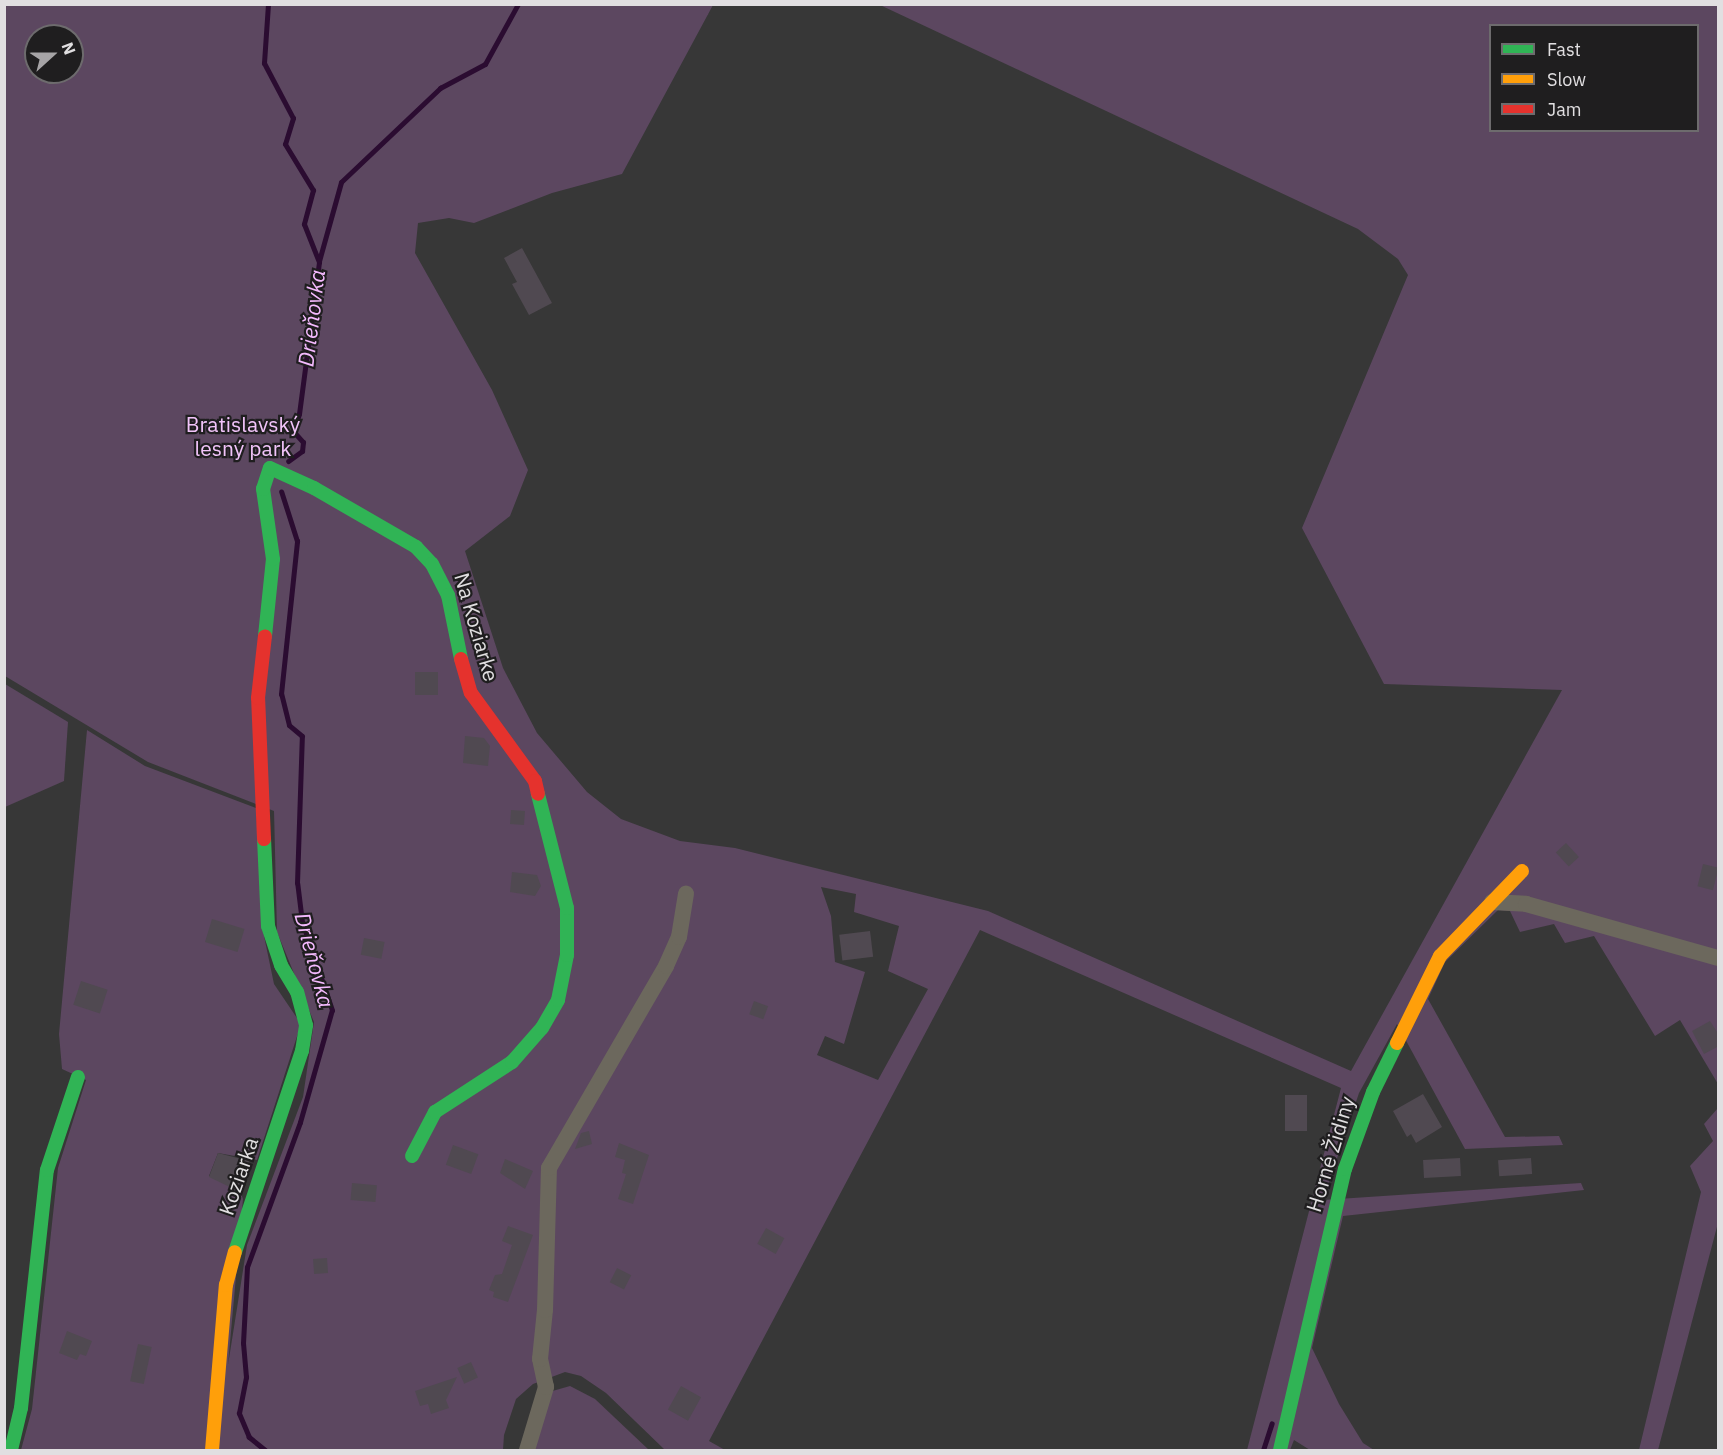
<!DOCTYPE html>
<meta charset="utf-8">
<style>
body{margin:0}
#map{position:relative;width:1723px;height:1455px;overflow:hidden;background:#373737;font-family:"IBM Plex Sans",sans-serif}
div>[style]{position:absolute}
.green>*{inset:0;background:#5c4760}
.stream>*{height:5px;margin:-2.5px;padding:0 2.5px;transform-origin:2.5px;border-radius:2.5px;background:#2b0c31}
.building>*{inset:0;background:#504951;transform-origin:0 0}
.street>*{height:16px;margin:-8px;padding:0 8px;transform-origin:8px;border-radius:8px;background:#6c685d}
.fast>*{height:14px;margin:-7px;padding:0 7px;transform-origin:7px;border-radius:7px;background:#30b455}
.slow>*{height:14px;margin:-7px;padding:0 7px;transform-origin:7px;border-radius:7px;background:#ff9f0a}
.jam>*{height:14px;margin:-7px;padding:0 7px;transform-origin:7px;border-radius:7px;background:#e5322d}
span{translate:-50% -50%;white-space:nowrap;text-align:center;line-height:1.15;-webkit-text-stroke:4.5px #1f1e1f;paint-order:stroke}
.park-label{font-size:21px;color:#f2c4fa}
.street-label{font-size:21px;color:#e1dfe1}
.water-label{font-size:22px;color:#f4bafe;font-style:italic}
.frame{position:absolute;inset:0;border:6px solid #e1dfe1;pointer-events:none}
.legend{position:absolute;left:1489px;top:24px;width:210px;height:108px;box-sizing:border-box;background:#1f1e1f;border:2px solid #6d6b6d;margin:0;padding:8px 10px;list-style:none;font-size:18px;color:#e1dfe1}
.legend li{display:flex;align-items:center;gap:12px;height:30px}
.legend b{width:30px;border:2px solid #6d6b6d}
.north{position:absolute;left:24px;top:24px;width:60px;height:60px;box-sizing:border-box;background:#1f1e1f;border:2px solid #6d6b6d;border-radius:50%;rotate:69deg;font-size:16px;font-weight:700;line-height:24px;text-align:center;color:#e1dfe1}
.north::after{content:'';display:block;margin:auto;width:21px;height:27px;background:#a6a4a6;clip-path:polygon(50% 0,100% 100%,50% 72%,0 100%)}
</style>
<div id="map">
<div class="green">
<i style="clip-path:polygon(evenodd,5px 5px,713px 5px,622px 174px,552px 193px,474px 223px,449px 218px,418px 223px,415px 253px,492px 390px,528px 470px,510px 516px,465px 551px,503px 668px,537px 733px,587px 792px,621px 819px,680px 841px,735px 848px,988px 911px,1351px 1071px,1562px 690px,1384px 684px,1302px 528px,1408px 275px,1398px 259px,1358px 229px,880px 5px,1718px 5px,1718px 1084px,1680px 1020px,1655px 1036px,1594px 936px,1565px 943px,1554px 924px,1520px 932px,1510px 911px,1498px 910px,1445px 962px,1428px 999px,1505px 1137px,1559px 1136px,1563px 1145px,1465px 1149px,1397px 1024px,1359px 1093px,1323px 1200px,1581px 1183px,1584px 1190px,1343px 1216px,1312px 1348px,1339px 1404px,1363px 1443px,1374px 1450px,1310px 1450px,1294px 1440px,1290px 1450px,1247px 1450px,1341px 1088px,980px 930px,709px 1441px,725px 1450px,665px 1450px,606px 1393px,581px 1376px,565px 1372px,533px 1384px,516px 1399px,504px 1435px,503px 1450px,21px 1450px,32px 1409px,58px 1168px,86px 1080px,62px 1069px,59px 1034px,87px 730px,145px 766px,256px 808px,264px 936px,274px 984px,301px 1024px,257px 1160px,218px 1153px,209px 1176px,240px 1191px,243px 1199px,228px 1365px,247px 1245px,303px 1097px,314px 1022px,277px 932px,274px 811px,148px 762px,5px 676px,5px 5px,1490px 26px,1698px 26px,1698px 130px,1490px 130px,1490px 26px,5px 5px,36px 36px,72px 36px,72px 72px,36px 72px,36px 36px,5px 5px,821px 887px,856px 894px,854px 912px,899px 926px,888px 971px,928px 989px,878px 1080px,817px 1055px,825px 1036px,844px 1044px,865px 972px,835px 962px,831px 916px,821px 887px)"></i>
<i style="clip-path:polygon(5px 684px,68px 722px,64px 781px,5px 807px)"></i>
<i style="clip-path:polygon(1718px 1108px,1718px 1223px,1658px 1450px,1639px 1450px,1701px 1192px,1690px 1166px,1713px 1141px,1704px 1124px)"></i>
<i style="clip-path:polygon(570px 1386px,595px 1399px,649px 1450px,533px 1450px,549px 1392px)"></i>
</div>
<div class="stream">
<i style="left:268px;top:4px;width:59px;rotate:93.9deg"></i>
<i style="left:264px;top:63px;width:62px;rotate:62.2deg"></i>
<i style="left:293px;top:118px;width:27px;rotate:107deg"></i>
<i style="left:285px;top:144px;width:54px;rotate:58.7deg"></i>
<i style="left:313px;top:190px;width:35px;rotate:105deg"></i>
<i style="left:304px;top:224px;width:41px;rotate:68.5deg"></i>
<i style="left:319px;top:262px;width:153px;rotate:97.5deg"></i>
<i style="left:299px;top:414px;width:18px;rotate:109deg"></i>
<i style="left:293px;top:431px;width:15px;rotate:48deg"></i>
<i style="left:303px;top:442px;width:9px;rotate:96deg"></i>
<i style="left:302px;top:451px;width:17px;rotate:144deg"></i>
<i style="left:319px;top:261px;width:82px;rotate:-74.4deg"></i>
<i style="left:341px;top:182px;width:137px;rotate:-43.5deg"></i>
<i style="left:440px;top:88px;width:51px;rotate:-28.1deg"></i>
<i style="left:485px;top:64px;width:68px;rotate:-61.2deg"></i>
<i style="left:265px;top:1450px;width:21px;rotate:-141deg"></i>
<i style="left:249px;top:1437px;width:26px;rotate:-113deg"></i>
<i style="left:239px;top:1413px;width:37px;rotate:-79deg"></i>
<i style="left:246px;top:1377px;width:34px;rotate:-95deg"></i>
<i style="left:243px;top:1343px;width:76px;rotate:-87deg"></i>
<i style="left:247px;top:1267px;width:154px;rotate:-69.9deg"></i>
<i style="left:300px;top:1122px;width:116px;rotate:-74.1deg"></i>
<i style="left:332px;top:1010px;width:93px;rotate:-108.8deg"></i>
<i style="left:302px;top:922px;width:39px;rotate:-97deg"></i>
<i style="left:297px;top:883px;width:147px;rotate:-88.1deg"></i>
<i style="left:302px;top:736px;width:17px;rotate:-140deg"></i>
<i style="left:289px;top:725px;width:32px;rotate:-104deg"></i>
<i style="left:281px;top:694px;width:154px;rotate:-84deg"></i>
<i style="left:297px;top:541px;width:52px;rotate:-107.7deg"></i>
<i style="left:1263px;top:1450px;width:28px;rotate:-72deg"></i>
</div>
<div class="building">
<i style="clip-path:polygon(522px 248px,552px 303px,529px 315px,512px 284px,517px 282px,504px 258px)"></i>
<i style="left:415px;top:672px;width:23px;height:23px"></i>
<i style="clip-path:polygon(465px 736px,484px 738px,490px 746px,488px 766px,463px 763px)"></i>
<i style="left:511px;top:810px;width:14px;height:14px;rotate:4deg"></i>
<i style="left:1566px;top:843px;width:19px;height:14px;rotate:47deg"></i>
<i style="left:1703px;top:864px;width:16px;height:23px;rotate:14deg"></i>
<i style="clip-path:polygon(512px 872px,537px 875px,541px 886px,535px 896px,510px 892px)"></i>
<i style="left:212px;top:919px;width:34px;height:24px;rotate:17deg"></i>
<i style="left:870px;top:931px;width:26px;height:31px;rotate:83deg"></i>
<i style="left:364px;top:938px;width:21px;height:17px;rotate:11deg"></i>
<i style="left:81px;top:981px;width:28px;height:25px;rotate:18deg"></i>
<i style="left:754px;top:1001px;width:15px;height:14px;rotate:20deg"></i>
<i style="clip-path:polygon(1710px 1021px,1719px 1035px,1719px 1046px,1704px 1054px,1692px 1031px)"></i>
<i style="clip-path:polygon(1423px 1094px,1442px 1127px,1416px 1143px,1411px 1134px,1407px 1137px,1393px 1111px)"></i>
<i style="left:1285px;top:1095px;width:22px;height:36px"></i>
<i style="clip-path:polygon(589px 1131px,592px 1144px,575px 1149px,581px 1133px)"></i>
<i style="clip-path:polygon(619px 1143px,649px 1155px,633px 1204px,618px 1199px,626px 1174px,622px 1173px,625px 1160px,615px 1157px)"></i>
<i style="left:453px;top:1145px;width:27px;height:21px;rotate:20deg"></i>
<i style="clip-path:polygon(218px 1153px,249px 1161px,238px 1191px,209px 1177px)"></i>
<i style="left:1460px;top:1158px;width:18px;height:37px;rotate:87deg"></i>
<i style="left:1531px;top:1158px;width:16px;height:33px;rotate:86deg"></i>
<i style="clip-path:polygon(505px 1159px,533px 1171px,525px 1189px,500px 1173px)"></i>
<i style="left:352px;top:1183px;width:25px;height:17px;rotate:5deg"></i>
<i style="clip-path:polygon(508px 1226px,533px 1235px,508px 1302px,493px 1297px,494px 1292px,489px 1290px,495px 1275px,502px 1274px,512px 1245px,502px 1241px)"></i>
<i style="left:766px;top:1228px;width:21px;height:18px;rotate:29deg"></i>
<i style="left:327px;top:1258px;width:15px;height:14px;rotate:86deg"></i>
<i style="left:617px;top:1268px;width:16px;height:16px;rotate:27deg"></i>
<i style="clip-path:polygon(67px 1331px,92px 1341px,86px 1356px,80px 1354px,77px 1360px,59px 1353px)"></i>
<i style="left:138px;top:1344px;width:14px;height:38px;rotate:12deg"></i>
<i style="left:471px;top:1362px;width:17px;height:15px;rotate:66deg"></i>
<i style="clip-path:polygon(457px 1377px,446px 1400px,449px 1408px,431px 1414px,428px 1404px,420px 1406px,415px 1391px)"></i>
<i style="left:681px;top:1386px;width:23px;height:27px;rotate:29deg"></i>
</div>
<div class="street">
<i style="left:1492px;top:902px;width:34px;rotate:3deg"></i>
<i style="left:1526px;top:904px;width:199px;rotate:15.7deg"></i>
<i style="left:527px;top:1450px;width:66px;rotate:-73.2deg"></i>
<i style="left:546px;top:1387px;width:29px;rotate:-102deg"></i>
<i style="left:540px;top:1359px;width:49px;rotate:-84.2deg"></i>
<i style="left:545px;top:1310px;width:142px;rotate:-88.4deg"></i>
<i style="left:549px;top:1168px;width:233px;rotate:-59.9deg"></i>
<i style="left:666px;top:966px;width:32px;rotate:-66deg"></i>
<i style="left:679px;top:937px;width:44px;rotate:-80.8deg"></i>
</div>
<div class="fast">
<i style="left:265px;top:636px;width:77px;rotate:-84.1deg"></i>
<i style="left:273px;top:559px;width:71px;rotate:-98.1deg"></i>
<i style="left:263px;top:489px;width:22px;rotate:-72deg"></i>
<i style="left:270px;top:468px;width:48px;rotate:24.4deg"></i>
<i style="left:314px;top:488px;width:118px;rotate:30deg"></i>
<i style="left:416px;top:547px;width:23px;rotate:47deg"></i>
<i style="left:432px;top:564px;width:35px;rotate:63deg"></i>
<i style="left:448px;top:595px;width:65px;rotate:78.5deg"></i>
<i style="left:412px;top:1156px;width:50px;rotate:-62.4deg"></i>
<i style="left:435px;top:1112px;width:92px;rotate:-33deg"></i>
<i style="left:512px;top:1062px;width:45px;rotate:-48.6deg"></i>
<i style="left:542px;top:1028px;width:32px;rotate:-60deg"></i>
<i style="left:558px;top:1000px;width:46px;rotate:-78.7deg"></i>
<i style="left:567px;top:955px;width:47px;rotate:-90deg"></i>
<i style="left:567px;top:908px;width:118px;rotate:-104.3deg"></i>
<i style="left:235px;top:1252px;width:212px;rotate:-71.6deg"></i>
<i style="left:302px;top:1051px;width:26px;rotate:-81deg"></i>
<i style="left:306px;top:1025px;width:34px;rotate:-105deg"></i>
<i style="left:297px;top:992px;width:31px;rotate:-121deg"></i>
<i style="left:281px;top:965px;width:41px;rotate:-108.4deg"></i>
<i style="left:268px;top:926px;width:87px;rotate:-92.6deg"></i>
<i style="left:11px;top:1450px;width:43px;rotate:-76.6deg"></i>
<i style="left:21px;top:1408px;width:239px;rotate:-83.8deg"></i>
<i style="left:47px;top:1170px;width:98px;rotate:-71.6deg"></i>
<i style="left:1280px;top:1450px;width:288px;rotate:-77deg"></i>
<i style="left:1345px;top:1169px;width:82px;rotate:-70deg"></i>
<i style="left:1373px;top:1092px;width:55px;rotate:-63.9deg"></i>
</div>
<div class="slow">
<i style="left:1397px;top:1043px;width:97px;rotate:-63.7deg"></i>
<i style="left:1440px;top:956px;width:118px;rotate:-46deg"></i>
<i style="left:212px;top:1450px;width:166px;rotate:-85.2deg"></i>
<i style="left:226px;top:1285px;width:34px;rotate:-75deg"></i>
</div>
<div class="jam">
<i style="left:461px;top:659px;width:35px;rotate:74deg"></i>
<i style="left:471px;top:693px;width:109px;rotate:54deg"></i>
<i style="left:535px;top:781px;width:13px;rotate:77deg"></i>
<i style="left:264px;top:839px;width:141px;rotate:-92.4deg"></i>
<i style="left:258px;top:698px;width:62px;rotate:-83.6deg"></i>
</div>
<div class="park-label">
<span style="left:243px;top:436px">Bratislavský<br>lesný park</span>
</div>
<div class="street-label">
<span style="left:477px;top:627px;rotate:74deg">Na Koziarke</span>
<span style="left:1330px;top:1154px;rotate:-73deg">Horné Židiny</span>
<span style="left:238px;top:1176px;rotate:-71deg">Koziarka</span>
</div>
<div class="water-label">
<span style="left:311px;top:318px;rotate:-83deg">Drieňovka</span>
<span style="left:315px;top:960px;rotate:75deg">Drieňovka</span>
</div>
<div class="frame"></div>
<ul class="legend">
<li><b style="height:8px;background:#30b455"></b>Fast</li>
<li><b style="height:8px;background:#ff9f0a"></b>Slow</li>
<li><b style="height:8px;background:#e5322d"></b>Jam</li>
</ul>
<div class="north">N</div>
</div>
